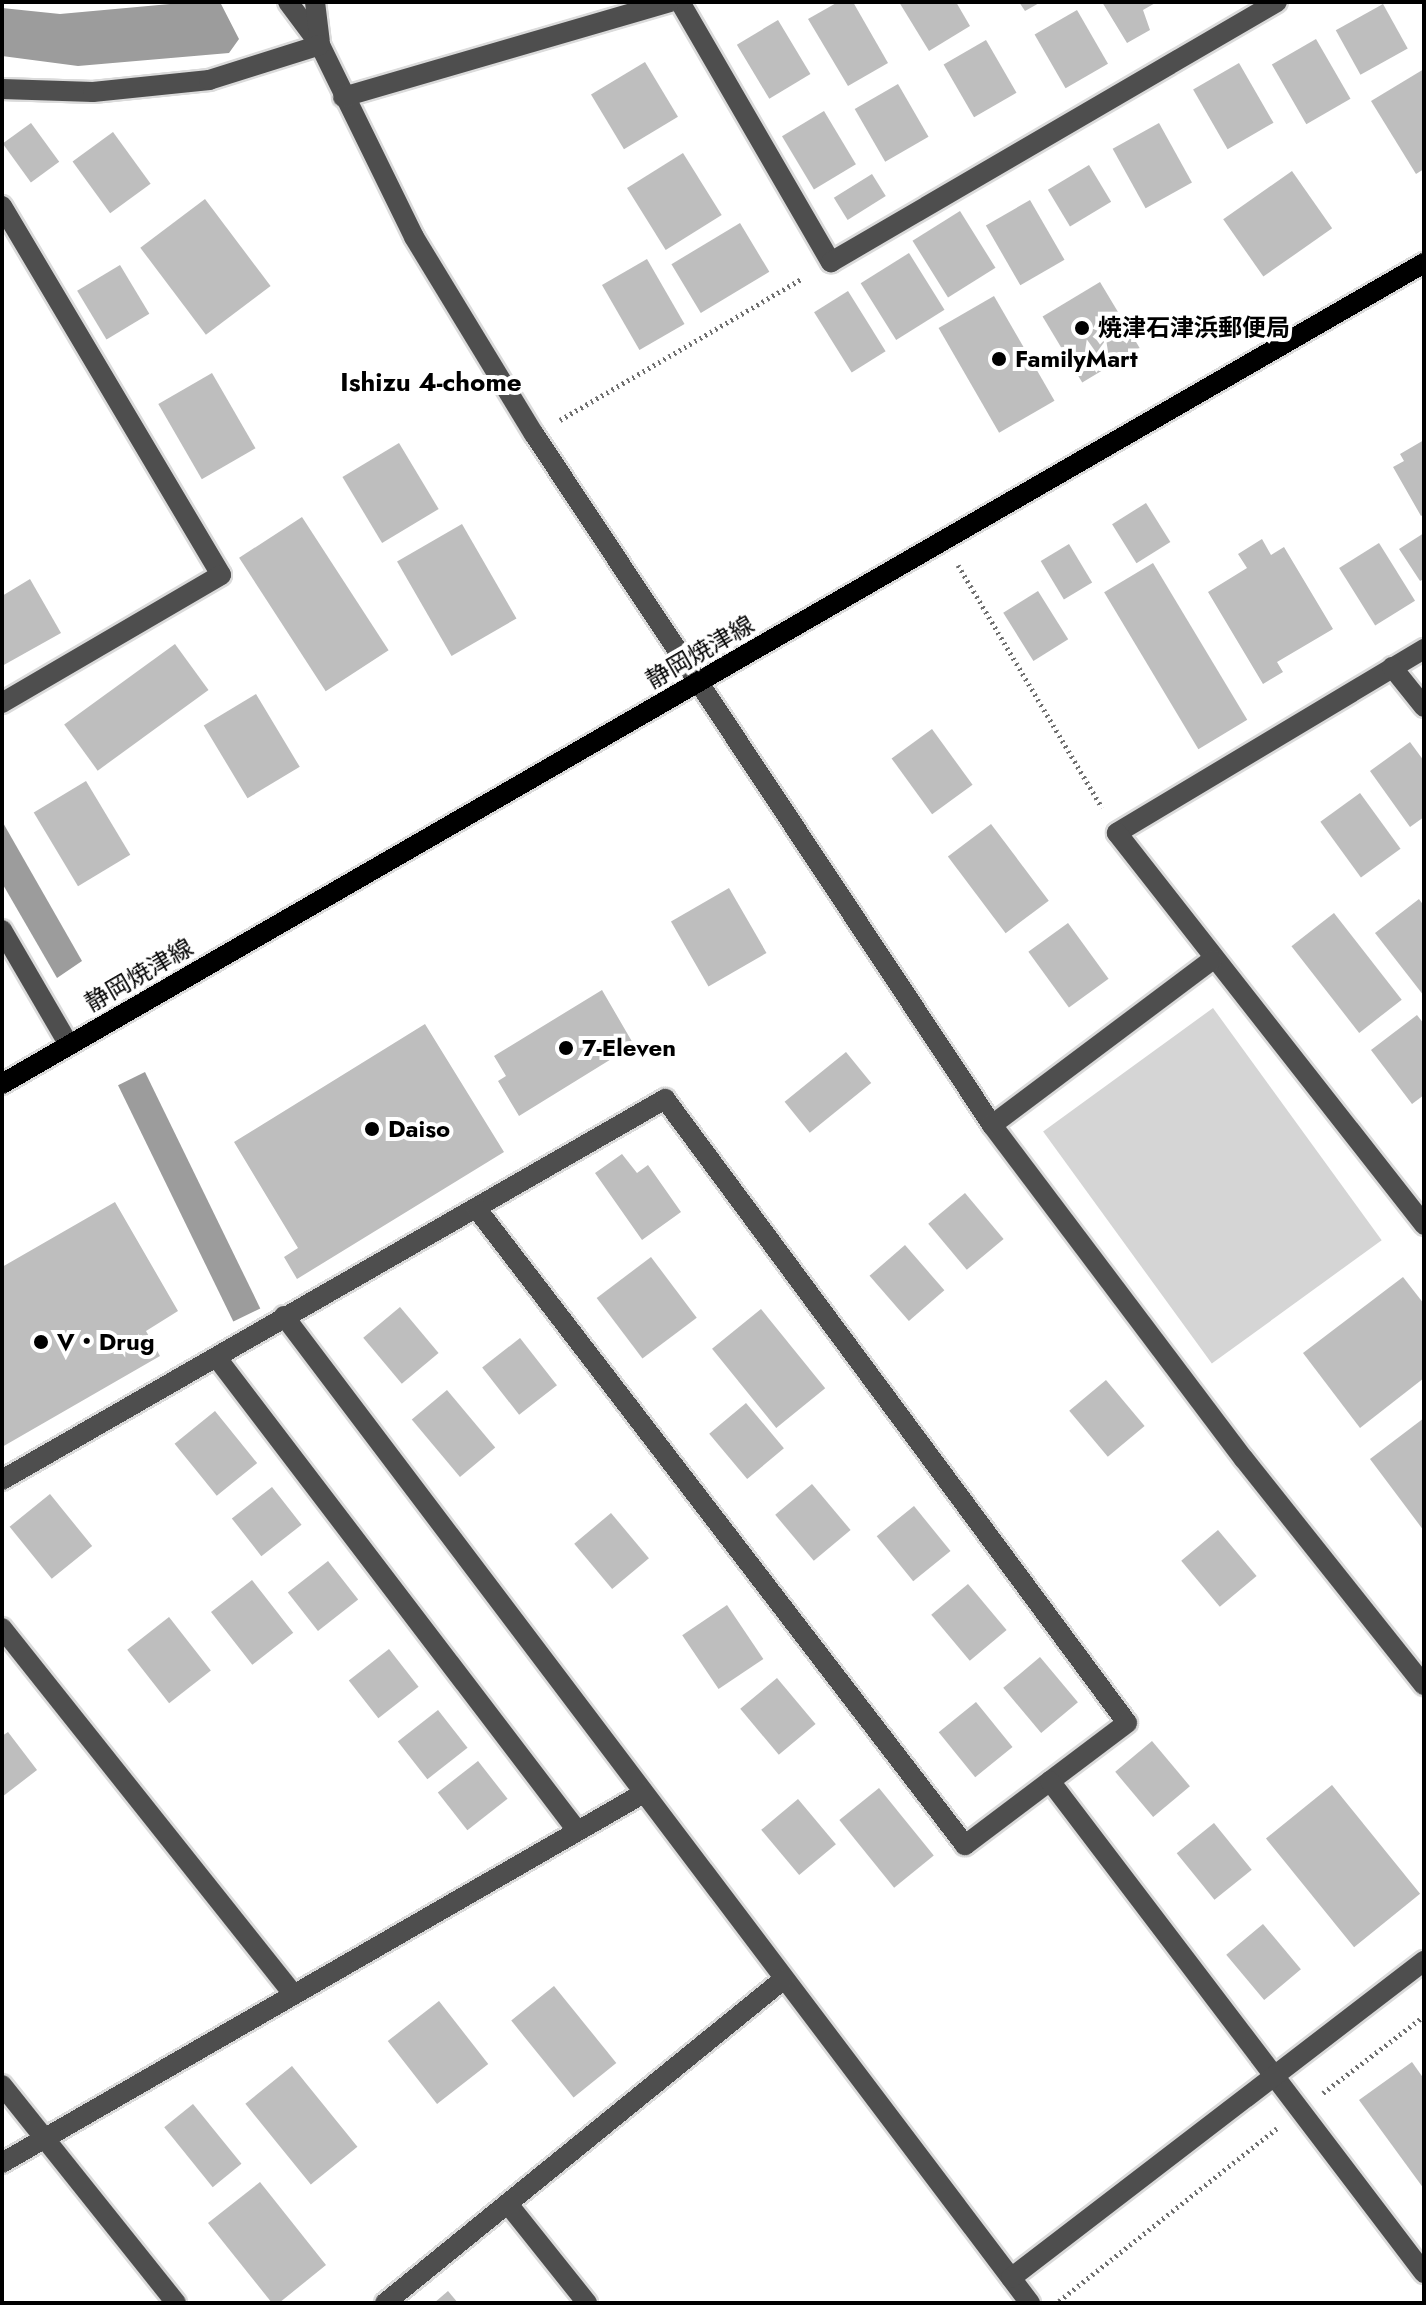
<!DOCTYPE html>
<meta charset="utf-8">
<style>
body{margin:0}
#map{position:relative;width:1426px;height:2305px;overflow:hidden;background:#fff;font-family:Jost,"Noto Sans JP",sans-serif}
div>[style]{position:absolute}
.green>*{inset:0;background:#d5d5d5;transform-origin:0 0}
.water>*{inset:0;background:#9c9c9c;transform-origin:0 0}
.building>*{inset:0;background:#bebebe;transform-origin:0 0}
.path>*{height:5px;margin-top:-2.5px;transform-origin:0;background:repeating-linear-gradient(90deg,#707070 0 2px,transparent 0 6px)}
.roads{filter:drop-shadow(2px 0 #dbdbdb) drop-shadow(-2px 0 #dbdbdb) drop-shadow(0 2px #dbdbdb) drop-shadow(0 -2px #dbdbdb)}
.minor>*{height:20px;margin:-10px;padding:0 10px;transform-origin:10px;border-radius:10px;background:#4e4e4e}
.major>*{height:20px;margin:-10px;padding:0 10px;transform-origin:10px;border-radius:10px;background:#000}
.dots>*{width:22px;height:22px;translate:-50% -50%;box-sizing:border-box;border:4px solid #fff;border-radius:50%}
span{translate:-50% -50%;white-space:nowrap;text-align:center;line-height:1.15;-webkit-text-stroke:8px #fff;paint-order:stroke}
.poi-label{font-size:24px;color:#000;font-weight:700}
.left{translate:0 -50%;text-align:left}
.street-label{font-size:24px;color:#000}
.neighbourhood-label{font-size:26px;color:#000;font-weight:700}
.frame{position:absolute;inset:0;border:4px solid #000;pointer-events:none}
</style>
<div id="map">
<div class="green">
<i style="left:1213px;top:1008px;width:287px;height:210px;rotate:54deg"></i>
</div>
<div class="water">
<i style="clip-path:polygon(192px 2px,220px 2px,239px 39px,229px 53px,78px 66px,2px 56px,2px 8px,60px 14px)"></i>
<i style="clip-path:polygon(2px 821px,82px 961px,57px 978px,2px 883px)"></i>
<i style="left:145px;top:1072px;width:263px;height:30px;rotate:64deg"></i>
</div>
<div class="building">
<i style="clip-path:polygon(838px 2px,853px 2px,888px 63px,848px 86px,808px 19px)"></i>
<i style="clip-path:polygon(899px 2px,956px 2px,970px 26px,929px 51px)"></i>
<i style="clip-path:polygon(1019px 2px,1041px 2px,1025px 11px)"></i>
<i style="clip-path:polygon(1102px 2px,1157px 2px,1143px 10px,1150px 30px,1127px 43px)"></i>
<i style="left:1383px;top:4px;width:51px;height:54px;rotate:61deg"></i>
<i style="left:1077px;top:10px;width:62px;height:49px;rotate:60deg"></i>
<i style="left:778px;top:20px;width:63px;height:48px;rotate:59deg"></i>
<i style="left:1316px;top:39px;width:69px;height:51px;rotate:60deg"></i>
<i style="left:986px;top:40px;width:61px;height:49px;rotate:60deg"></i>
<i style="left:645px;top:62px;width:64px;height:63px;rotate:59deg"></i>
<i style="left:1239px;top:63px;width:69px;height:53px;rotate:60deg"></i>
<i style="clip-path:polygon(1424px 69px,1424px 169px,1416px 174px,1371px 101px)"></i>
<i style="left:898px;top:84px;width:61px;height:50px;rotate:60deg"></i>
<i style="left:824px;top:111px;width:62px;height:49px;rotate:59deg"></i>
<i style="left:31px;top:123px;width:48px;height:35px;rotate:54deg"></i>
<i style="left:1159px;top:123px;width:68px;height:53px;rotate:61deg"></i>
<i style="left:113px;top:132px;width:64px;height:50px;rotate:54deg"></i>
<i style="left:683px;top:153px;width:73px;height:66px;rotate:58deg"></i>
<i style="left:1089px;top:165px;width:43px;height:48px;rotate:59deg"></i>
<i style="left:1292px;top:171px;width:70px;height:84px;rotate:55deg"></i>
<i style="left:872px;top:174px;width:26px;height:45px;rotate:58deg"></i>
<i style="left:205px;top:199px;width:109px;height:81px;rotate:53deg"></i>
<i style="left:1030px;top:200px;width:69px;height:51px;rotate:60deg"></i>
<i style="left:960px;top:211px;width:67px;height:56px;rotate:58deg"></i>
<i style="left:740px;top:223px;width:57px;height:80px;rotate:59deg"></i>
<i style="left:909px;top:253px;width:67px;height:57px;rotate:58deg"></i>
<i style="left:647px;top:259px;width:75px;height:52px;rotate:60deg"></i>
<i style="left:120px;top:265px;width:57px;height:50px;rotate:59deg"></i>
<i style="left:1100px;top:282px;width:77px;height:67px;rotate:59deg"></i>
<i style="left:848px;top:291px;width:71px;height:40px;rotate:58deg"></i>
<i style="left:994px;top:296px;width:121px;height:64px;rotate:60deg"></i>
<i style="left:212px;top:373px;width:87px;height:62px;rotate:60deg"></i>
<i style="clip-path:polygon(1424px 440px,1424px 514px,1421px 516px,1393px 467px,1404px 461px,1400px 454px)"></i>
<i style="left:399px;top:443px;width:77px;height:66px;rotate:59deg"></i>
<i style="left:1146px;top:503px;width:46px;height:40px;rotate:58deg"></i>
<i style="left:302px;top:517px;width:159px;height:75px;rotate:57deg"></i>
<i style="left:462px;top:524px;width:109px;height:75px;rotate:60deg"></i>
<i style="clip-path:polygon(1424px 533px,1424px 579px,1420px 581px,1399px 549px)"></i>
<i style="clip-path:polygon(1262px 539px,1271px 555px,1284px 547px,1333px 629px,1277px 662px,1283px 672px,1263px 684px,1208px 592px,1247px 568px,1238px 554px)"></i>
<i style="left:1379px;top:543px;width:68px;height:47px;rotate:58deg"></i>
<i style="left:1069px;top:544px;width:45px;height:33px;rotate:59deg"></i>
<i style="left:1153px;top:563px;width:183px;height:57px;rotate:59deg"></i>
<i style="clip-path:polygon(30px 579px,61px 633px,2px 666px,2px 596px)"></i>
<i style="left:1038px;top:591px;width:57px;height:41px;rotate:58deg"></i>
<i style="left:175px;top:644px;width:57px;height:137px;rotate:54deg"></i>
<i style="left:256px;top:694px;width:85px;height:61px;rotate:59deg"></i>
<i style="left:932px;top:729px;width:69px;height:50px;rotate:54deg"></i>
<i style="clip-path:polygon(1410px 742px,1424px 761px,1424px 817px,1410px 827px,1370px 771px)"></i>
<i style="left:86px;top:781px;width:86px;height:61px;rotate:59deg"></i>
<i style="left:1360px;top:793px;width:69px;height:49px;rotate:54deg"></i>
<i style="left:991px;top:824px;width:96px;height:54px;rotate:53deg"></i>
<i style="left:729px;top:888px;width:75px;height:67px;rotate:60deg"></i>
<i style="clip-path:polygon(1419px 899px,1424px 906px,1424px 996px,1375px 933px)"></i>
<i style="left:1334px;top:913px;width:110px;height:54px;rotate:52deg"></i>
<i style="left:1068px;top:923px;width:69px;height:49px;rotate:54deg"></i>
<i style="clip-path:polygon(602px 990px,634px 1045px,519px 1116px,498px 1081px,506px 1076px,494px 1056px)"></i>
<i style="clip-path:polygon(1417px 1015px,1424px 1024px,1424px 1095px,1412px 1104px,1371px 1050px)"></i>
<i style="clip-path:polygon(425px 1024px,504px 1152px,297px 1279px,284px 1257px,298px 1248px,234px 1142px)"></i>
<i style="left:846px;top:1052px;width:40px;height:79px;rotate:51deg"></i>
<i style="clip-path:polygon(622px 1154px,637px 1173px,648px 1165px,681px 1212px,642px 1240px,595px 1173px)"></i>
<i style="left:965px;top:1193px;width:60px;height:48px;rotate:50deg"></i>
<i style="clip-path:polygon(115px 1202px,178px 1311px,146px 1331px,160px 1356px,2px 1447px,2px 1267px)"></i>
<i style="left:905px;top:1245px;width:60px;height:47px;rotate:49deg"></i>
<i style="left:651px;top:1257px;width:76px;height:68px;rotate:53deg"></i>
<i style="clip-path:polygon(1403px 1277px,1424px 1304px,1424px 1378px,1360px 1428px,1303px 1353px)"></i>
<i style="left:400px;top:1307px;width:60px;height:48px;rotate:50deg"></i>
<i style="left:761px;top:1309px;width:102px;height:63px;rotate:51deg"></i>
<i style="left:520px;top:1338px;width:60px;height:48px;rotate:52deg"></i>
<i style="left:1106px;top:1380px;width:60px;height:48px;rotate:50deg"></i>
<i style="left:447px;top:1390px;width:75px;height:46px;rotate:50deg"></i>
<i style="left:746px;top:1403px;width:59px;height:48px;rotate:50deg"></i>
<i style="left:215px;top:1411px;width:67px;height:52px;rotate:51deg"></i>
<i style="clip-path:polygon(1424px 1418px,1424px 1531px,1370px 1459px)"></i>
<i style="left:812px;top:1484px;width:60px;height:48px;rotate:50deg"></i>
<i style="left:272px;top:1487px;width:48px;height:51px;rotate:52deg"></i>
<i style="left:50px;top:1494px;width:67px;height:52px;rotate:51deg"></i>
<i style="left:914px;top:1506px;width:58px;height:48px;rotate:51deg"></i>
<i style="left:611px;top:1513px;width:59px;height:48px;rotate:50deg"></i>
<i style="left:1218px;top:1530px;width:60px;height:48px;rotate:50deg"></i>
<i style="left:328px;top:1561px;width:49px;height:51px;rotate:52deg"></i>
<i style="left:252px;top:1580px;width:67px;height:52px;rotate:52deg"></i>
<i style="left:968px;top:1584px;width:60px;height:48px;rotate:50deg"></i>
<i style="left:727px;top:1605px;width:65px;height:54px;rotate:56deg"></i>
<i style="left:169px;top:1617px;width:68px;height:53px;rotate:52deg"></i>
<i style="left:389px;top:1649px;width:48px;height:51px;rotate:52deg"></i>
<i style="left:1040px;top:1657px;width:59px;height:48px;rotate:50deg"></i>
<i style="left:777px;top:1678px;width:60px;height:48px;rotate:50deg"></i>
<i style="left:976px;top:1702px;width:58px;height:48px;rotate:51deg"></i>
<i style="left:438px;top:1710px;width:48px;height:51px;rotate:52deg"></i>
<i style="clip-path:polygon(8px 1732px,37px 1770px,2px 1797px,2px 1736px)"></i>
<i style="left:1152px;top:1741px;width:59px;height:48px;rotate:50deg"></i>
<i style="left:478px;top:1761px;width:48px;height:51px;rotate:52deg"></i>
<i style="left:1332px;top:1785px;width:140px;height:85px;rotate:51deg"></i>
<i style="left:879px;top:1788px;width:87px;height:51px;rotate:51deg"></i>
<i style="left:798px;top:1799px;width:59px;height:48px;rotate:50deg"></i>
<i style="left:1214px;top:1823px;width:60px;height:48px;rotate:51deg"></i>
<i style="left:1263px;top:1924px;width:59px;height:48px;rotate:50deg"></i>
<i style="left:554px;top:1986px;width:99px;height:55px;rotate:51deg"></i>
<i style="left:439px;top:2001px;width:80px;height:65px;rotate:52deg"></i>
<i style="clip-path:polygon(1412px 2062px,1424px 2079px,1424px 2189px,1359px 2100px)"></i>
<i style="left:292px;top:2066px;width:104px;height:60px;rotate:51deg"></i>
<i style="left:193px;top:2104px;width:77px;height:37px;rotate:51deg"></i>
<i style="clip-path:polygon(260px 2182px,326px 2265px,279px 2303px,272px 2303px,208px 2223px)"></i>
<i style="clip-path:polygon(448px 2291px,458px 2303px,434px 2303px)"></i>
</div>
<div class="path">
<i style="left:560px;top:420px;width:281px;rotate:-30.3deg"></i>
<i style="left:958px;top:565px;width:282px;rotate:59.3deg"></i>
<i style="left:1323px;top:2093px;width:127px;rotate:-37.3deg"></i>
<i style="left:1059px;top:2301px;width:278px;rotate:-38.4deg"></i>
</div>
<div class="roads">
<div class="minor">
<i style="left:288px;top:2px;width:54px;rotate:53.3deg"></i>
<i style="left:320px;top:45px;width:214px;rotate:63.9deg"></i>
<i style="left:414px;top:237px;width:231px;rotate:58.7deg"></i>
<i style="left:534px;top:434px;width:829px;rotate:56.46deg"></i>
<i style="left:992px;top:1125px;width:418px;rotate:53deg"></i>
<i style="left:1244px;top:1459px;width:289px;rotate:51.5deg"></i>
<i style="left:315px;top:2px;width:39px;rotate:83deg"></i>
<i style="left:680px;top:2px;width:301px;rotate:59.9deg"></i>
<i style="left:831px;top:262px;width:516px;rotate:-30.24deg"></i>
<i style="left:2px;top:89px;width:91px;rotate:1.9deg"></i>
<i style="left:93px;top:92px;width:117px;rotate:-5.9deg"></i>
<i style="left:209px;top:80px;width:116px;rotate:-17.5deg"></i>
<i style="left:343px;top:97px;width:340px;rotate:-16.2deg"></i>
<i style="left:2px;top:206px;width:429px;rotate:59.3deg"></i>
<i style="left:221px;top:575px;width:254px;rotate:149.7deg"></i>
<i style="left:1424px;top:649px;width:358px;rotate:149.1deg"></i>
<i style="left:1117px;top:833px;width:498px;rotate:51.9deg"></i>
<i style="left:1392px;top:667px;width:51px;rotate:51.3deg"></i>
<i style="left:2px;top:930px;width:133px;rotate:59.8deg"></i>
<i style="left:992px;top:1125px;width:275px;rotate:-36.9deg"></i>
<i style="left:284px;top:1316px;width:1237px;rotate:52.92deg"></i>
<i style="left:217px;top:1358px;width:592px;rotate:52.69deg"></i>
<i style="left:2px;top:1480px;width:765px;rotate:-29.88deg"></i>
<i style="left:665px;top:1099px;width:776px;rotate:53.48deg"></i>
<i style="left:1127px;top:1723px;width:203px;rotate:143deg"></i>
<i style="left:965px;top:1845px;width:802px;rotate:-127.5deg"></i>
<i style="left:2px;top:1628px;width:468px;rotate:51.5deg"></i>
<i style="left:1050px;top:1781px;width:618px;rotate:52.76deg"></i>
<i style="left:2px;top:2085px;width:279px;rotate:51.4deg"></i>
<i style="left:2px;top:2163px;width:741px;rotate:-29.96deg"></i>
<i style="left:508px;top:2204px;width:127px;rotate:51.4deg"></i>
<i style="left:1011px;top:2278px;width:521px;rotate:-37.51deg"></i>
<i style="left:385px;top:2303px;width:514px;rotate:-39.08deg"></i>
</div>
<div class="major">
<i style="left:2px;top:1084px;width:1642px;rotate:-30deg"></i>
</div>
</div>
<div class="dots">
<i style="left:1082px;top:328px;background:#000"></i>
<i style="left:999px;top:359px;background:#000"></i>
<i style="left:566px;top:1048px;background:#000"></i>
<i style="left:372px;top:1129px;background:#000"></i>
<i style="left:41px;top:1342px;background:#000"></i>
</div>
<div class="poi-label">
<span class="left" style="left:1098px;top:328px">焼津石津浜郵便局</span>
<span class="left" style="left:1015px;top:359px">FamilyMart</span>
<span class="left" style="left:582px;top:1048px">7-Eleven</span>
<span class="left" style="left:388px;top:1129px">Daiso</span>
<span class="left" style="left:57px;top:1342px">V・Drug</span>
</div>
<div class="street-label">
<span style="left:700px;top:652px;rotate:-30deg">静岡焼津線</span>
<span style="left:139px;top:975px;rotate:-30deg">静岡焼津線</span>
</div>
<div class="neighbourhood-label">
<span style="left:431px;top:383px">Ishizu 4-chome</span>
</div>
<div class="frame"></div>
</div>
